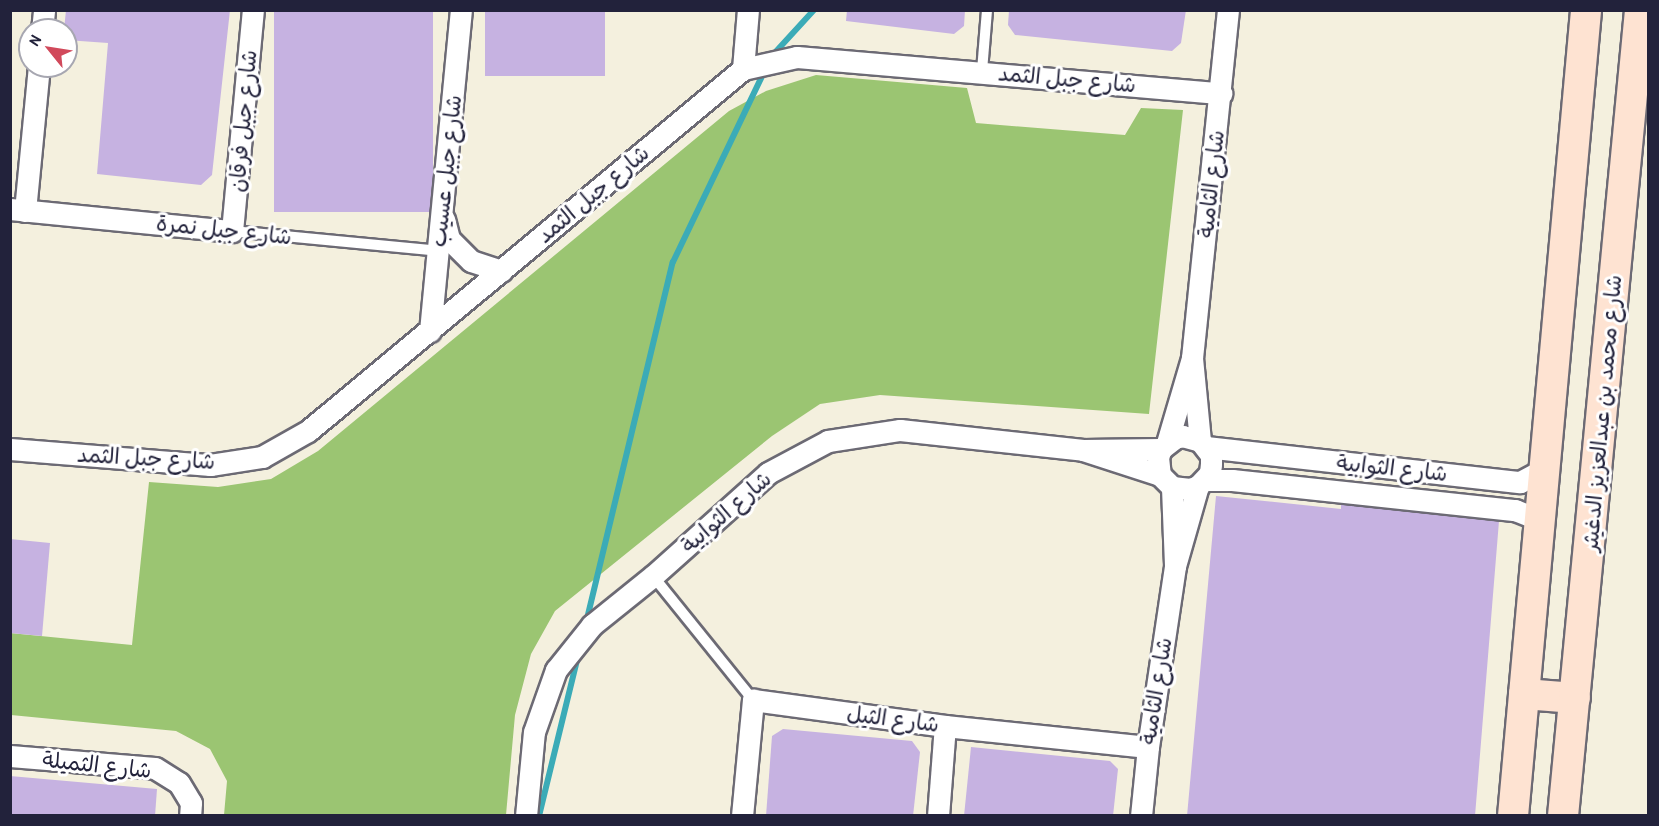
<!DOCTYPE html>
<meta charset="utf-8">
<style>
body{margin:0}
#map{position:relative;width:1659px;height:826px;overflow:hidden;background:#f4f0de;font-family:"Patrick Hand","Playpen Sans Arabic",sans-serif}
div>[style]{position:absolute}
.green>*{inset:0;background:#9bc572}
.stream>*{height:6px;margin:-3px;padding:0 3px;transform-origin:3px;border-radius:3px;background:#3babb7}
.building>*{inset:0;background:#c6b2e1;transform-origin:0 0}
.roads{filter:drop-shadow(2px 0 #6c6a74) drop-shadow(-2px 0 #6c6a74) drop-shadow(0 2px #6c6a74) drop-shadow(0 -2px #6c6a74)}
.lane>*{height:10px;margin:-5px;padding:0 5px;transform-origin:5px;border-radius:5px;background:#fff}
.street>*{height:21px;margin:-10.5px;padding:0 10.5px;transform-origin:10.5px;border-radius:10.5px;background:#fff}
.secondary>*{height:30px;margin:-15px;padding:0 15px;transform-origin:15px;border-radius:15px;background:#fee3d2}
span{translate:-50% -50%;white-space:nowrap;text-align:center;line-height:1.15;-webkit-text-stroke:6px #fff;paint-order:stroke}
.street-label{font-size:22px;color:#22223b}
.frame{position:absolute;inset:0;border:12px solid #22223b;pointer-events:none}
.north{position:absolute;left:18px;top:18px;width:60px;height:60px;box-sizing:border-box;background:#fff;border:2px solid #a7a7b1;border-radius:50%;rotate:300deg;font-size:16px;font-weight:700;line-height:24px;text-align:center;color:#22223b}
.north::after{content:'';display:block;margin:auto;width:21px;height:27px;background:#d1495b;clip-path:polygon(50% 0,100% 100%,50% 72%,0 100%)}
</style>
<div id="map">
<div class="green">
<i style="clip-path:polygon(816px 75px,967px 88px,976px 123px,1125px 135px,1141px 108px,1183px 110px,1149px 414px,880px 395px,820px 404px,772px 436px,555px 611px,531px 654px,515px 715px,506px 815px,224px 815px,227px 781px,210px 749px,176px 731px,11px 715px,10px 633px,132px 645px,149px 482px,218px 487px,271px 479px,318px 451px,729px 111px,766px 91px)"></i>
</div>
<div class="stream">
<i style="left:770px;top:58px;width:65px;rotate:-47.5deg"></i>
<i style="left:586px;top:623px;width:371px;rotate:-76.5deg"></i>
<i style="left:673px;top:262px;width:213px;rotate:-64.4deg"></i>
<i style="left:539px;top:816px;width:165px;rotate:-76.3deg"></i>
</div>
<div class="building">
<i style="clip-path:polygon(66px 10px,230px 10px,212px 175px,201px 185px,97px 174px,108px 43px,66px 40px,64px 30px)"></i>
<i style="left:274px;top:10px;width:159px;height:202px"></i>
<i style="left:485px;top:10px;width:120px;height:66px"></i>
<i style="clip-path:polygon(847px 10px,965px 10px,964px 26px,954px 34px,846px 21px)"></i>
<i style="clip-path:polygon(1009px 10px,1186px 10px,1181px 43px,1172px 51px,1015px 35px,1008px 25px)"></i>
<i style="clip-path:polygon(1216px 496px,1341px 509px,1341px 504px,1499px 521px,1475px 816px,1187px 816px)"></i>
<i style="clip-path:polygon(10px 539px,50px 543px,42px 636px,10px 633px)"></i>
<i style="clip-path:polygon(783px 729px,912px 741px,920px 752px,913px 816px,766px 816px,772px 736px)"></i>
<i style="clip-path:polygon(971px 747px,1110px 761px,1118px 769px,1113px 816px,964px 816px)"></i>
<i style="clip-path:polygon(10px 776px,157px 789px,155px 816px,10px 816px)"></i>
</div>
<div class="roads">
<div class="lane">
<i style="left:982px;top:71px;width:61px;rotate:-85.3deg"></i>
<i style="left:232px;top:231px;width:207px;rotate:5.5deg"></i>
<i style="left:653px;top:576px;width:159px;rotate:51.1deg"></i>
</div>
<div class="street">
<i style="left:42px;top:30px;width:20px;rotate:-84deg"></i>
<i style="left:743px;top:69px;width:59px;rotate:-85.2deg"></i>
<i style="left:10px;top:209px;width:223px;rotate:5.7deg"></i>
<i style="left:232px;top:231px;width:222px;rotate:-84.6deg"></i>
<i style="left:25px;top:211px;width:146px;rotate:-84.5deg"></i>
<i style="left:444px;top:219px;width:21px;rotate:76deg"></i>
<i style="left:449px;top:239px;width:31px;rotate:45deg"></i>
<i style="left:471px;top:261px;width:32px;rotate:18deg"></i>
<i style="left:430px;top:331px;width:322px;rotate:-84.5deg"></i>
<i style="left:1192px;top:358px;width:350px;rotate:-84.1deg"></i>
<i style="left:1167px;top:443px;width:89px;rotate:-73.6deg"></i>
<i style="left:1192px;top:358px;width:83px;rotate:84.5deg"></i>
<i style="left:1206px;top:447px;width:316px;rotate:6.4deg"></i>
<i style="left:1520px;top:482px;width:27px;rotate:-28deg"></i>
<i style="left:10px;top:449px;width:201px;rotate:4.6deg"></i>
<i style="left:210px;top:465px;width:53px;rotate:-8.7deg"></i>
<i style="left:262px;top:457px;width:53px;rotate:-29.5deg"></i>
<i style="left:308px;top:431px;width:566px;rotate:-39.77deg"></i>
<i style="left:743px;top:69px;width:55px;rotate:-12.5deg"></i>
<i style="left:797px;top:57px;width:426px;rotate:4.9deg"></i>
<i style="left:1160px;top:475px;width:81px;rotate:-162deg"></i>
<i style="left:1083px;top:450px;width:78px;rotate:-0.7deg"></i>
<i style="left:1205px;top:480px;width:27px"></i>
<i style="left:1232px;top:480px;width:285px;rotate:6.1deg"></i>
<i style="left:1515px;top:510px;width:27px;rotate:22deg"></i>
<i style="left:1172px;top:487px;width:79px;rotate:87.8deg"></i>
<i style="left:1175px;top:566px;width:83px;rotate:-74deg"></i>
<i style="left:1198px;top:486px;width:18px;rotate:-47deg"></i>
<i style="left:1210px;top:473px;width:9px;rotate:-84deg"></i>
<i style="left:1211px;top:464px;width:9px;rotate:-90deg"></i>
<i style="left:1211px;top:455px;width:18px;rotate:-128deg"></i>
<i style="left:1200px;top:441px;width:18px;rotate:-164deg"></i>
<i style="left:1183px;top:436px;width:8px;rotate:166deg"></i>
<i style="left:1175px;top:438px;width:18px;rotate:142deg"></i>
<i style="left:1161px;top:449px;width:9px;rotate:111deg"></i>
<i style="left:1158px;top:457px;width:18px;rotate:84deg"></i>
<i style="left:1160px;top:475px;width:17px;rotate:45deg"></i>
<i style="left:1172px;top:487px;width:18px;rotate:6deg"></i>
<i style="left:1190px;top:489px;width:9px;rotate:-21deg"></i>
<i style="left:10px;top:756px;width:145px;rotate:4.7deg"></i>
<i style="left:155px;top:768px;width:28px;rotate:32deg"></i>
<i style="left:179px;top:783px;width:23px;rotate:59deg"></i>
<i style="left:191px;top:803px;width:13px;rotate:94deg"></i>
<i style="left:526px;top:816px;width:84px;rotate:-84.6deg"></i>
<i style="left:534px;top:732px;width:66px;rotate:-70.5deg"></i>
<i style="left:556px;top:670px;width:58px;rotate:-51.3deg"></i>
<i style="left:592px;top:625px;width:78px;rotate:-38.8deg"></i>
<i style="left:653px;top:576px;width:154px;rotate:-41.8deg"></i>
<i style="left:768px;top:473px;width:68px;rotate:-28.1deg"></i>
<i style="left:828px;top:441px;width:73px;rotate:-8.7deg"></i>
<i style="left:900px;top:430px;width:184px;rotate:6.2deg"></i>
<i style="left:742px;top:816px;width:117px;rotate:-84.6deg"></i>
<i style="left:753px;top:700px;width:194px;rotate:7.7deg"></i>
<i style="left:945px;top:726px;width:204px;rotate:5.9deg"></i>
<i style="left:938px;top:816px;width:90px;rotate:-85.6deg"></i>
<i style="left:1141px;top:816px;width:69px;rotate:-84.2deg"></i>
<i style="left:1148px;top:747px;width:183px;rotate:-81.5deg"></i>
</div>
<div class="secondary">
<i style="left:1524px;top:694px;width:51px;rotate:4.5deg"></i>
<i style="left:1513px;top:816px;width:809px;rotate:-84.82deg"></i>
<i style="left:1563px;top:816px;width:810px;rotate:-84.54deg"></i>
</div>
</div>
<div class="street-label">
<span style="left:1067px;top:79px;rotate:5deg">شارع جبل الثمد</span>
<span style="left:243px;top:121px;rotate:-85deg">شارع جبل فرقان</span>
<span style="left:446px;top:171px;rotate:-84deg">شارع جبل عسيب</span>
<span style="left:1211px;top:184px;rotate:-84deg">شارع الثامية</span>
<span style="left:593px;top:194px;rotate:-40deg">شارع جبل الثمد</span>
<span style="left:224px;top:230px;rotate:6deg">شارع جبل نمرة</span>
<span style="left:1602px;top:413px;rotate:-85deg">شارع محمد بن عبدالعزيز الدغيثر</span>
<span style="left:146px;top:458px;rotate:3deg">شارع جبل الثمد</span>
<span style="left:1392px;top:468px;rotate:6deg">شارع الثوابية</span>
<span style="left:726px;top:512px;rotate:-41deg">شارع الثوابية</span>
<span style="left:1156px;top:691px;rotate:-81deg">شارع الثامية</span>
<span style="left:893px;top:719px;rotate:7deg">شارع الثيل</span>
<span style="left:97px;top:765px;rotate:6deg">شارع الثميلة</span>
</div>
<div class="frame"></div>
<div class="north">N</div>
</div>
